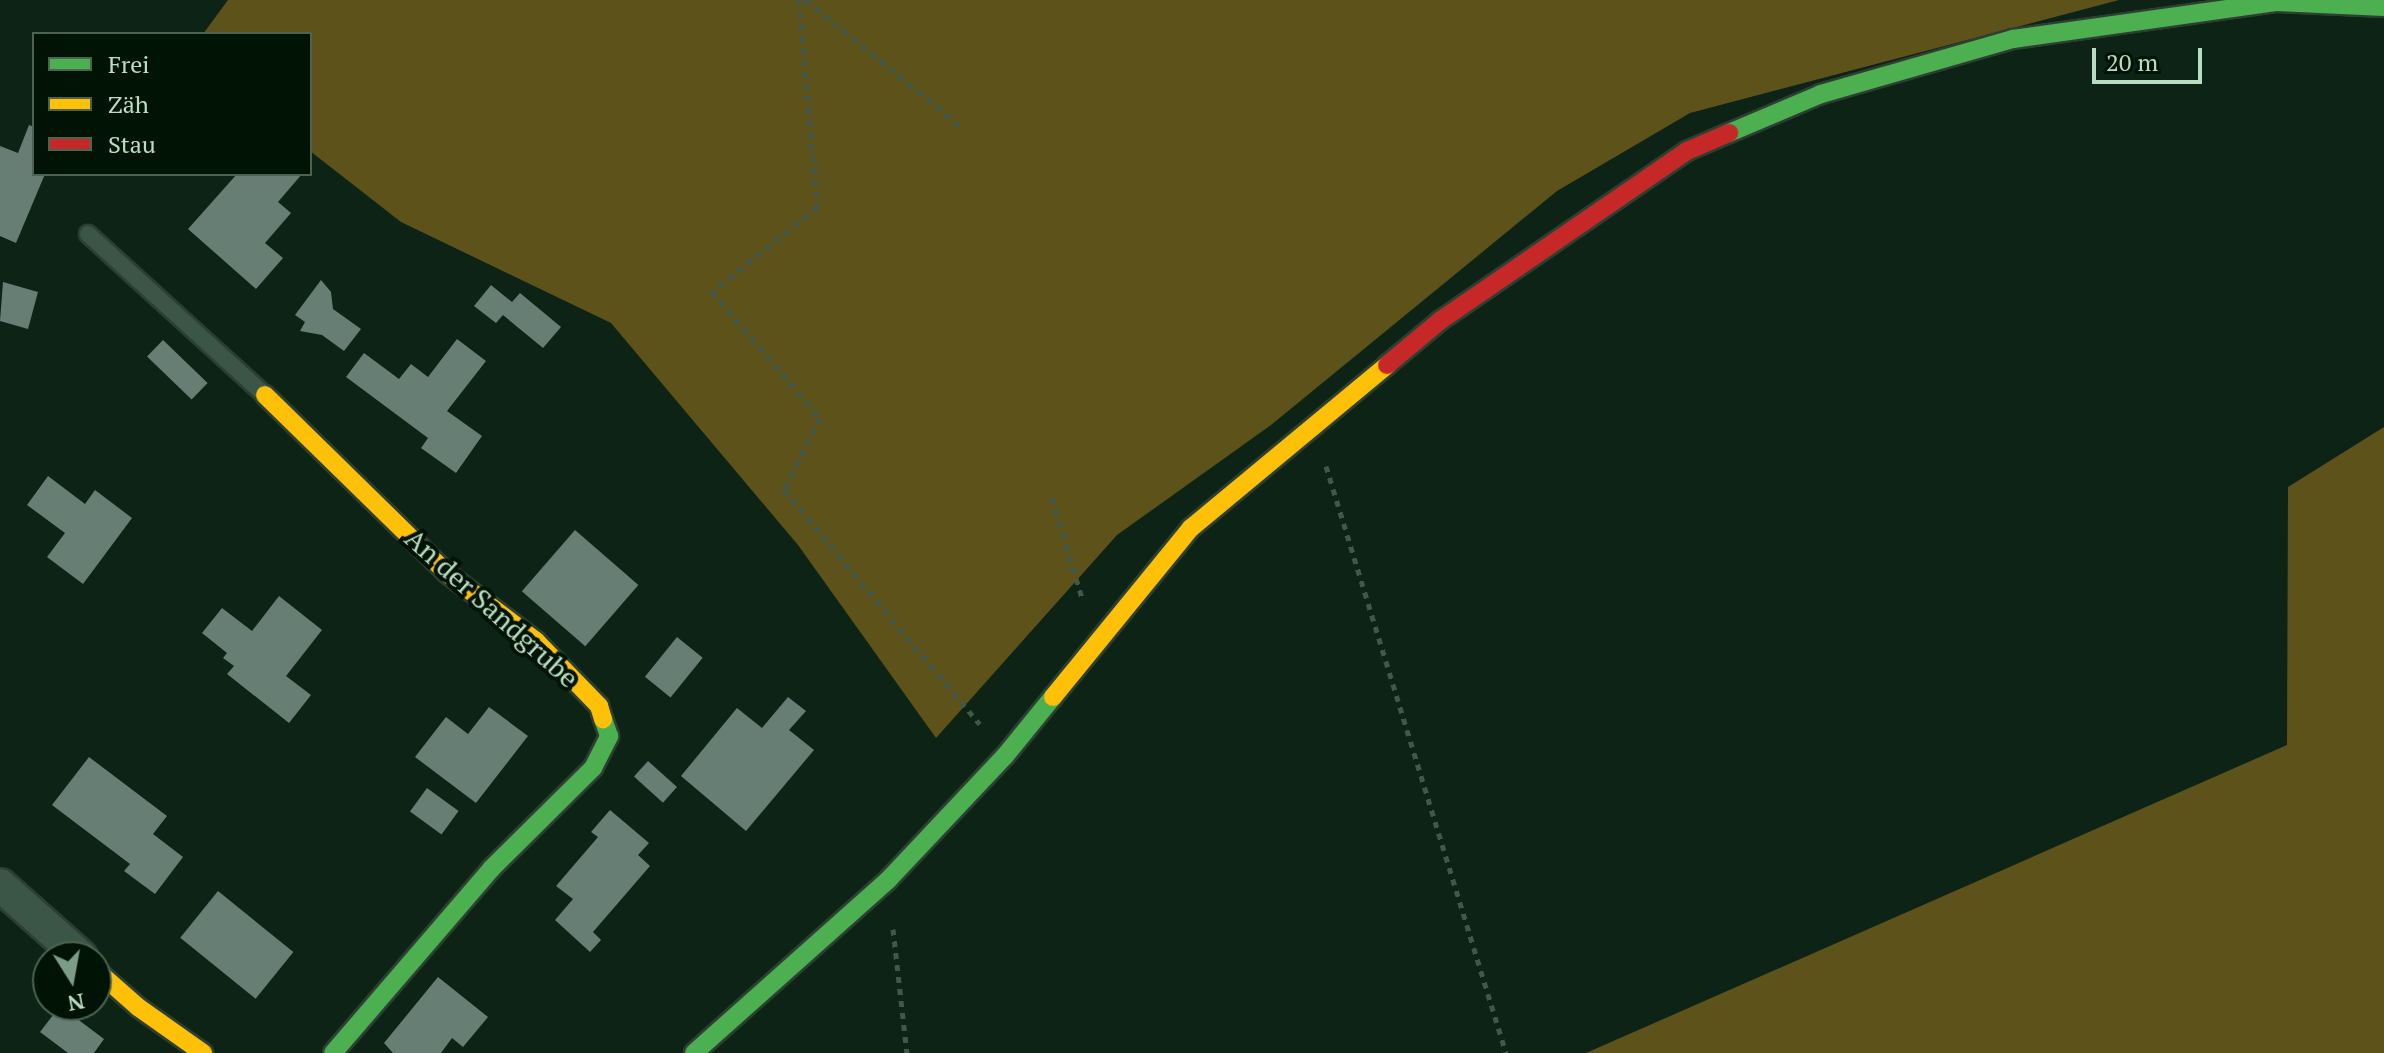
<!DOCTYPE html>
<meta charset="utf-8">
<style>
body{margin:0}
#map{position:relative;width:2384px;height:1053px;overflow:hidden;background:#0d2316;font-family:"PT Serif",serif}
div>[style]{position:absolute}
.forest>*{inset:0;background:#5d521a}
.building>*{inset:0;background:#667e74;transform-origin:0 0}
.path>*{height:5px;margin-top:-2.5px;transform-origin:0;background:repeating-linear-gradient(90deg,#41574a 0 6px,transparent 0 12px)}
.roads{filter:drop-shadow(2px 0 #2c3f32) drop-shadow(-2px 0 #2c3f32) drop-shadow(0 2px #2c3f32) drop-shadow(0 -2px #2c3f32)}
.lane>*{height:16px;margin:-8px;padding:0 8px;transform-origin:8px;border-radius:8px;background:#3b5546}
.street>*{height:32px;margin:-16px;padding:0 16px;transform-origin:16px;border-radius:16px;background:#3b5546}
.fast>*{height:18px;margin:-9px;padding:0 9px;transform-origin:9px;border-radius:9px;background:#4caf50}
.slow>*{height:18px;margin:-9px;padding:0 9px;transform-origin:9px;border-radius:9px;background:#ffc107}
.jam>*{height:18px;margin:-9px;padding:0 9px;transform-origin:9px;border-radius:9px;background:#c62828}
span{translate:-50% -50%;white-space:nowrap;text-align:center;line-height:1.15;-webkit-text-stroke:8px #001305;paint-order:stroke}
.street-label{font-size:28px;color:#b9ddc3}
.legend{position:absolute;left:32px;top:32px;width:280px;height:144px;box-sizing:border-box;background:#001305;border:2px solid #4a6451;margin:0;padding:10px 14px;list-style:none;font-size:24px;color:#b9ddc3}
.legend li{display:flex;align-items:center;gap:16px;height:40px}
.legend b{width:40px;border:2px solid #4a6451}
.north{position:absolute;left:32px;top:941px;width:80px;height:80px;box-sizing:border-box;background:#001305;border:2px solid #4a6451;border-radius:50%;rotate:169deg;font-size:22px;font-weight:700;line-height:32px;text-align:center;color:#b9ddc3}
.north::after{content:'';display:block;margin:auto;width:28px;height:36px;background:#7d9c86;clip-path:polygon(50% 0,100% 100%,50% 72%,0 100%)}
.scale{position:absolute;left:2092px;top:48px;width:110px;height:36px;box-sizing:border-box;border:4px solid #b9ddc3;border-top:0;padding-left:10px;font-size:24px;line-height:28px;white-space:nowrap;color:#b9ddc3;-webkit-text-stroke:6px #001305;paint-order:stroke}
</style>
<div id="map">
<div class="forest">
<i style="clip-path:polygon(228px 0,2119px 0,1690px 113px,1557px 191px,1271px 425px,1117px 535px,936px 738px,798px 545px,611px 323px,401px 222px,310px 151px,310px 34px,203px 34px)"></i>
<i style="clip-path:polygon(2384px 427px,2384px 1053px,1586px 1053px,2287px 745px,2288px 487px)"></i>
</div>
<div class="building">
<i style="clip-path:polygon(29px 125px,34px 127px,34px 174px,45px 174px,16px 243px,0 236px,0 146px,18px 153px)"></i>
<i style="clip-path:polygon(237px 174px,302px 174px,278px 202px,291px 213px,265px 243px,283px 258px,256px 289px,188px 229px)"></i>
<i style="clip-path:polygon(321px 280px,331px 292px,333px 309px,361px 329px,344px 351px,322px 335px,300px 331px,305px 322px,295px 315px)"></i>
<i style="clip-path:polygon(3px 282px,38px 292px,28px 329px,0 321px)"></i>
<i style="clip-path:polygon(491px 285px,512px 302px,520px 293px,561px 327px,543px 348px,503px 315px,496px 323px,474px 306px)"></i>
<i style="clip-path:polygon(457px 339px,486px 361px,447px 411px,482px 436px,456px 473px,421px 448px,428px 438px,346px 377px,364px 353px,399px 379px,411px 364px,428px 377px)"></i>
<i style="left:163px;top:340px;width:62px;height:23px;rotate:44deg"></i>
<i style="clip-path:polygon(48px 476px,85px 504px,95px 490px,132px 518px,83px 584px,47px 557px,65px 533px,27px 505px)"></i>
<i style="left:575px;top:530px;width:84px;height:81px;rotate:41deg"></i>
<i style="clip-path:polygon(279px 596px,322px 630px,286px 676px,311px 695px,289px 723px,227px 674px,234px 666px,223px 658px,227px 653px,202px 633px,222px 608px,252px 631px)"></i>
<i style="left:677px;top:637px;width:33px;height:51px;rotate:39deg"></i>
<i style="clip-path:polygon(788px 697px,806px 711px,789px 730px,814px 750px,746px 831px,681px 776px,737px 708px,762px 728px)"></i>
<i style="clip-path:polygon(489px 707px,528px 736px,476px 803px,415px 757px,446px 717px,468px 734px)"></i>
<i style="clip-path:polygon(89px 757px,167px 816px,153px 834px,183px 857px,155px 894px,124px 871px,130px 864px,52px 805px)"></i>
<i style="left:648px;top:761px;width:39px;height:21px;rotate:42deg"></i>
<i style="left:427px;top:788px;width:39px;height:29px;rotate:36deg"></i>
<i style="clip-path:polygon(610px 810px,649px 843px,638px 855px,650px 866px,593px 932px,601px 940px,590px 952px,555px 920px,573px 899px,556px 886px,598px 837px,591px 832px)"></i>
<i style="left:218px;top:891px;width:97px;height:60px;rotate:39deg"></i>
<i style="clip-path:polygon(438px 977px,488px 1017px,463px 1047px,452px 1038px,441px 1053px,393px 1053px,384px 1043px)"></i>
<i style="clip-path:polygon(60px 1006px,104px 1039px,94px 1053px,68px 1053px,40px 1032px)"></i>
</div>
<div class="path">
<i style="left:799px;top:0;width:208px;rotate:85deg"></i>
<i style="left:817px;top:207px;width:135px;rotate:141deg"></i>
<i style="left:712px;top:292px;width:166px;rotate:49.4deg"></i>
<i style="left:820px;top:418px;width:80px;rotate:116.6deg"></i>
<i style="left:784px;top:490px;width:305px;rotate:50.1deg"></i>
<i style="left:806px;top:0;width:204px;rotate:39.2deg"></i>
<i style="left:1326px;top:466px;width:614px;rotate:72.95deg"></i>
<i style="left:1052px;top:498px;width:104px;rotate:73.3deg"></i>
<i style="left:893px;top:929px;width:125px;rotate:83.6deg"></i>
</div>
<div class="roads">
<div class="lane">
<i style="left:88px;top:234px;width:238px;rotate:42.3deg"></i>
</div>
<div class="street">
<i style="left:0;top:885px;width:108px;rotate:41.6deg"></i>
</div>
<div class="fast">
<i style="left:1729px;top:133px;width:100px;rotate:-23deg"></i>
<i style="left:1821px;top:94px;width:200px;rotate:-16deg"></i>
<i style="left:2013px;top:39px;width:267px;rotate:-8deg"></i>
<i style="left:2277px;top:2px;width:107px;rotate:2.7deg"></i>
<i style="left:333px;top:1053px;width:243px;rotate:-49.3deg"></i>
<i style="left:491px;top:869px;width:144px;rotate:-44.7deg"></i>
<i style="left:593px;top:768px;width:36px;rotate:-63deg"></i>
<i style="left:609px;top:736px;width:18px;rotate:-109deg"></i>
<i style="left:694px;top:1053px;width:260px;rotate:-41.7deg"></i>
<i style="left:888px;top:880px;width:170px;rotate:-46.7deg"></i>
<i style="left:1005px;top:756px;width:76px;rotate:-50.9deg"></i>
</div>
<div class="slow">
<i style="left:265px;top:395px;width:256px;rotate:44.4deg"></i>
<i style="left:448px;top:574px;width:111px;rotate:37.3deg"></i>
<i style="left:536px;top:641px;width:91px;rotate:45.9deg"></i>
<i style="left:599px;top:706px;width:14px;rotate:73deg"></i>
<i style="left:1053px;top:697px;width:218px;rotate:-50.8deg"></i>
<i style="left:1191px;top:528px;width:255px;rotate:-39.7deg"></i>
<i style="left:96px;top:970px;width:56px;rotate:41.4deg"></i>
<i style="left:138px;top:1007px;width:80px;rotate:35.3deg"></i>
</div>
<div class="jam">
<i style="left:1387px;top:365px;width:70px;rotate:-39.8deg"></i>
<i style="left:1441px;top:320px;width:298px;rotate:-34.5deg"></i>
<i style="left:1687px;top:151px;width:46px;rotate:-23.2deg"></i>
</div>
</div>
<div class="street-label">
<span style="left:492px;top:608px;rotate:42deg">An der Sandgrube</span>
</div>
<ul class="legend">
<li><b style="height:10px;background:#4caf50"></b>Frei</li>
<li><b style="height:10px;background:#ffc107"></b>Zäh</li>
<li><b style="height:10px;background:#c62828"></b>Stau</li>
</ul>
<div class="north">N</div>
<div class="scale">20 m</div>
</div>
